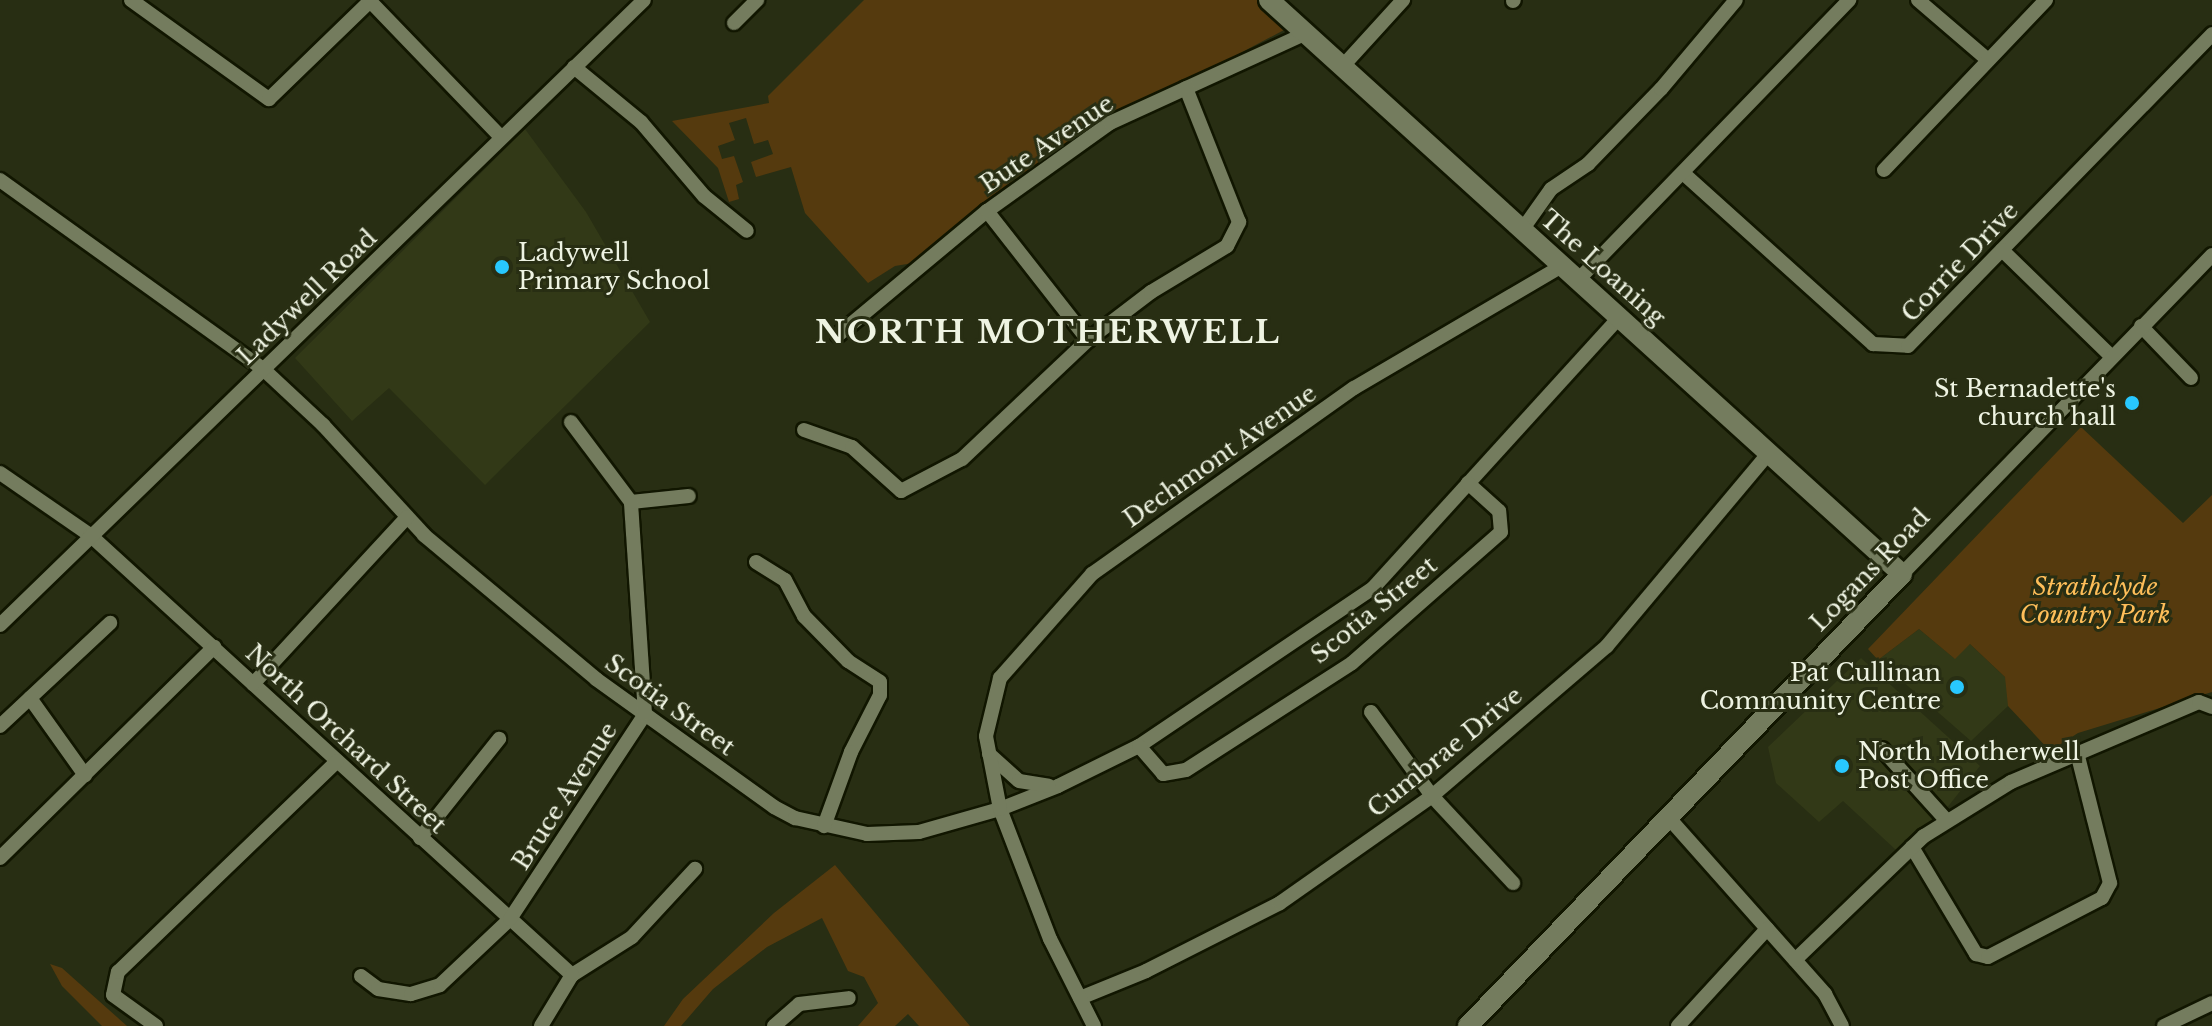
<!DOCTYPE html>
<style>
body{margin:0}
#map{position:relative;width:2212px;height:1026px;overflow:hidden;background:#282e13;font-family:"Libre Baskerville",serif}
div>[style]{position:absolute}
.built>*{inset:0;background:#323917}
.green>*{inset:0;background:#553a0e}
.roads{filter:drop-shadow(2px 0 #111600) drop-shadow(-2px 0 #111600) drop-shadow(0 2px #111600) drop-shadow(0 -2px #111600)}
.street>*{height:14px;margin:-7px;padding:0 7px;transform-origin:7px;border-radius:7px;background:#747c5e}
.secondary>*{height:20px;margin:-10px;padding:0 10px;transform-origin:10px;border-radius:10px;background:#747c5e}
.dots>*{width:22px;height:22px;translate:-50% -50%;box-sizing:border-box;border:4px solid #282e13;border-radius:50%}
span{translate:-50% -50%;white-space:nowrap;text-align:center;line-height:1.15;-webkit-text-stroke:6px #282e13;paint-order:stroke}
.street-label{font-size:24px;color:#eef3e2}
.poi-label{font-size:24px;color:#eef3e2}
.left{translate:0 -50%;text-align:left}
.right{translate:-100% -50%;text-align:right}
.park-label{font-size:24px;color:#febe59;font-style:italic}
.district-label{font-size:32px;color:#eef3e2;font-weight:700;letter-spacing:2px}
</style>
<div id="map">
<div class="built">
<i style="clip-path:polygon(525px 129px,586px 212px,650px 322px,485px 485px,389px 388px,352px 421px,295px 358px)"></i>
<i style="clip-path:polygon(1919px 629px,1954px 658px,1970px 644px,2008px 680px,2008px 706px,1971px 741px,1878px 660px)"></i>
<i style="clip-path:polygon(1861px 658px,1980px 766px,1935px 823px,1896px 850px,1843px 801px,1819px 822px,1776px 783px,1768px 747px)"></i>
</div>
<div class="green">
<i style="clip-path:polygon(864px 0,1259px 0,1281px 19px,1284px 30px,1082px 137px,925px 261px,895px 266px,868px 283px,805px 213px,791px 167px,756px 177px,751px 162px,773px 154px,768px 140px,754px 144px,746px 118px,729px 123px,735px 140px,718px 146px,722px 159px,734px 156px,743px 182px,736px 185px,739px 199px,729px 202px,718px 168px,672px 121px,769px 103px,768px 96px)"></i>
<i style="clip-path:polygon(2081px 427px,2183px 523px,2212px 495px,2212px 692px,2078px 733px,2050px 751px,2008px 706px,2005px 677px,1970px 644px,1955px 659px,1919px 629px,1878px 660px,1868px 649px)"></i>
<i style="clip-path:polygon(835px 865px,970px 1026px,919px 1026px,908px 1014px,895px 1026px,858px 1026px,878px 1003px,864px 977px,848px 971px,822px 918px,767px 947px,713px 989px,681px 1026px,664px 1026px,683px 999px,774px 913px)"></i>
<i style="clip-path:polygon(50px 964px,62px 968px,127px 1026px,102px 1026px,62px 986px)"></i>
</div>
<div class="roads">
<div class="street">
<i style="left:131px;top:0;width:170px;rotate:35.7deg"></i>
<i style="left:269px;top:99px;width:141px;rotate:-44.1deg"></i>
<i style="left:369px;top:0;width:190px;rotate:46.1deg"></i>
<i style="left:1918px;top:0;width:92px;rotate:40.6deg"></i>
<i style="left:1513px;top:1px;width:1px;rotate:-45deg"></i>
<i style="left:734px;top:23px;width:33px;rotate:-45deg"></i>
<i style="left:574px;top:67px;width:87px;rotate:39.4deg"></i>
<i style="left:641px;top:122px;width:97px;rotate:49.6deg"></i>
<i style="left:704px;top:196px;width:55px;rotate:39.1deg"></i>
<i style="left:1342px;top:67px;width:91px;rotate:-47.7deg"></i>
<i style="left:1884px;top:170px;width:235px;rotate:-46.4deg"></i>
<i style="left:1683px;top:173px;width:256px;rotate:42deg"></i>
<i style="left:1873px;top:344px;width:35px;rotate:3deg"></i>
<i style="left:1908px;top:346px;width:436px;rotate:-45.7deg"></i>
<i style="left:0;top:180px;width:324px;rotate:35.7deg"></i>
<i style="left:263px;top:369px;width:82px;rotate:43deg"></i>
<i style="left:323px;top:425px;width:149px;rotate:47.4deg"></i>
<i style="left:424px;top:535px;width:224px;rotate:39.9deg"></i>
<i style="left:596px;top:679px;width:219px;rotate:35.7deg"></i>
<i style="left:774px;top:807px;width:24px;rotate:28deg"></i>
<i style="left:795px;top:818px;width:74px;rotate:12.5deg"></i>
<i style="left:867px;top:834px;width:52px;rotate:-2.2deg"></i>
<i style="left:919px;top:832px;width:84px;rotate:-15.9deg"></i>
<i style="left:1000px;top:809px;width:62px;rotate:-21.6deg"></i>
<i style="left:1058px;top:786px;width:90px;rotate:-26.3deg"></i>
<i style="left:1139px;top:746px;width:282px;rotate:-34deg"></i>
<i style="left:1373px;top:588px;width:365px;rotate:-47.7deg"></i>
<i style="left:987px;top:211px;width:164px;rotate:51.9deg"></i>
<i style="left:1522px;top:230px;width:50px;rotate:-54.7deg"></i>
<i style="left:1551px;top:189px;width:45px;rotate:-34deg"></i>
<i style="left:1588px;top:164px;width:105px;rotate:-45.8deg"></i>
<i style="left:1661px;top:89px;width:116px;rotate:-49.9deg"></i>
<i style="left:2002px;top:250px;width:153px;rotate:44.2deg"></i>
<i style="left:1578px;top:280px;width:390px;rotate:-45.9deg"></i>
<i style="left:2141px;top:326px;width:72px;rotate:46.1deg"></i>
<i style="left:838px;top:335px;width:194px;rotate:-39.8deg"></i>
<i style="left:987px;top:211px;width:151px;rotate:-35.6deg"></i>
<i style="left:1110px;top:123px;width:217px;rotate:-24.6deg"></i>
<i style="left:804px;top:430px;width:51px;rotate:19.5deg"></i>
<i style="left:852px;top:447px;width:66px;rotate:41.9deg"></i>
<i style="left:901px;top:491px;width:69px;rotate:-27.7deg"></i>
<i style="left:962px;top:459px;width:173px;rotate:-43.4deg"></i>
<i style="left:1088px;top:340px;width:79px;rotate:-37.3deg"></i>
<i style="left:1151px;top:292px;width:89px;rotate:-31.2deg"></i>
<i style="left:1227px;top:246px;width:27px;rotate:-63deg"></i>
<i style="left:1239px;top:222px;width:144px;rotate:-111.6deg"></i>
<i style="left:0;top:473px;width:109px;rotate:34.6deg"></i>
<i style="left:90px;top:535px;width:653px;rotate:42.39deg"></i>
<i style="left:572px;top:975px;width:71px;rotate:-32.3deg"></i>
<i style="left:632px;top:937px;width:93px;rotate:-47.2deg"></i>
<i style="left:631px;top:502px;width:58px;rotate:-5.9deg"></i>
<i style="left:756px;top:562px;width:34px;rotate:32deg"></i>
<i style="left:785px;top:580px;width:41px;rotate:62.2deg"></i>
<i style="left:804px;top:616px;width:63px;rotate:45.6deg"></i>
<i style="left:848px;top:661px;width:38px;rotate:33deg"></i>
<i style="left:880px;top:682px;width:13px;rotate:90deg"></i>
<i style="left:880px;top:695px;width:64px;rotate:117deg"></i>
<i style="left:851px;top:752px;width:79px;rotate:110deg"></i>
<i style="left:1902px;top:574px;width:445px;rotate:-45.8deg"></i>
<i style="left:0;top:625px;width:897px;rotate:-44.14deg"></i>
<i style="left:253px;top:684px;width:227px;rotate:-47.3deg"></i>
<i style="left:30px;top:698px;width:95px;rotate:54.5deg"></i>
<i style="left:1371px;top:712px;width:104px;rotate:54deg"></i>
<i style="left:1432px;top:796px;width:119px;rotate:47deg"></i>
<i style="left:0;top:726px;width:151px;rotate:-43.1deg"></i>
<i style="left:1139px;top:746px;width:37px;rotate:49deg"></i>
<i style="left:1163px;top:774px;width:23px;rotate:-10deg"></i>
<i style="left:1186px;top:770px;width:197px;rotate:-32.8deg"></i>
<i style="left:1352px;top:663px;width:198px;rotate:-41.3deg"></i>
<i style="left:1501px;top:532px;width:21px;rotate:-95deg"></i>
<i style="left:1499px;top:511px;width:42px;rotate:-137.9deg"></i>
<i style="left:1882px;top:749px;width:97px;rotate:47.9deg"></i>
<i style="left:989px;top:754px;width:40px;rotate:42deg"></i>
<i style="left:1019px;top:781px;width:30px;rotate:9deg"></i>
<i style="left:1668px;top:817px;width:237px;rotate:48.4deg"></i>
<i style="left:1825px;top:994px;width:36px;rotate:62deg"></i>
<i style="left:420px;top:838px;width:127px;rotate:-51.4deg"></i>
<i style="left:1912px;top:847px;width:125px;rotate:59.1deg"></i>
<i style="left:1976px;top:954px;width:12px;rotate:14deg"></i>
<i style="left:1988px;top:957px;width:128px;rotate:-27.4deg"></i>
<i style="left:2102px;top:898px;width:17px;rotate:-62deg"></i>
<i style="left:2110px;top:883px;width:134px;rotate:-104.2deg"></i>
<i style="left:0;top:858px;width:301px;rotate:-44.6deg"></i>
<i style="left:1795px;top:960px;width:179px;rotate:-43.9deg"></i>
<i style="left:1924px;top:836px;width:102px;rotate:-31.8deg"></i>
<i style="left:2011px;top:782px;width:204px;rotate:-23.1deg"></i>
<i style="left:2199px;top:702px;width:14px;rotate:21deg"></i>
<i style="left:361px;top:976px;width:21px;rotate:37deg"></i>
<i style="left:378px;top:989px;width:33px;rotate:9deg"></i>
<i style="left:411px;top:994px;width:30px;rotate:-17deg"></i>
<i style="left:440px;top:985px;width:96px;rotate:-43.3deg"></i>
<i style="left:510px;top:919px;width:245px;rotate:-56.6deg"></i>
<i style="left:645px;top:714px;width:212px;rotate:-93.8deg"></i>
<i style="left:631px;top:502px;width:100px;rotate:-126.9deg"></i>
<i style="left:1080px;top:998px;width:71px;rotate:-22.2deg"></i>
<i style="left:1146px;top:971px;width:150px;rotate:-26.9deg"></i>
<i style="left:1280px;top:903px;width:186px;rotate:-35.1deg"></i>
<i style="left:1432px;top:796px;width:230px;rotate:-40.6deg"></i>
<i style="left:1607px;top:646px;width:252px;rotate:-50deg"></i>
<i style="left:156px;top:1026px;width:53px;rotate:-144.2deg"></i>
<i style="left:113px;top:995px;width:24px;rotate:-78deg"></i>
<i style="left:118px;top:972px;width:304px;rotate:-43.9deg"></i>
<i style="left:541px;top:1026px;width:60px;rotate:-58.7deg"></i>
<i style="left:774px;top:1026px;width:33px;rotate:-41deg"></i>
<i style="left:799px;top:1004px;width:50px;rotate:-6.8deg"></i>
<i style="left:1094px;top:1026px;width:97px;rotate:-116.8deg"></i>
<i style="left:1050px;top:939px;width:139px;rotate:-111deg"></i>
<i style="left:1000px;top:809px;width:74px;rotate:-100.9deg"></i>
<i style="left:986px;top:736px;width:60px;rotate:-76.4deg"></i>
<i style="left:1000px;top:678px;width:139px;rotate:-48.5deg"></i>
<i style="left:1092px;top:574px;width:321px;rotate:-35.4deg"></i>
<i style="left:1354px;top:388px;width:241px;rotate:-30.4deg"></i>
<i style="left:1678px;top:1026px;width:132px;rotate:-47.5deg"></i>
<i style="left:2164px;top:1026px;width:53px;rotate:-25.6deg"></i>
</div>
<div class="secondary">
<i style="left:1269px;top:0;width:854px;rotate:42.2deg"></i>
<i style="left:1902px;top:574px;width:627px;rotate:133.84deg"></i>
</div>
</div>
<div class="dots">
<i style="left:502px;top:267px;background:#28c8ff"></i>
<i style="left:2132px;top:403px;background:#28c8ff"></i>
<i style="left:1957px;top:687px;background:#28c8ff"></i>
<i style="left:1842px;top:766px;background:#28c8ff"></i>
</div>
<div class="street-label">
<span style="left:1047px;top:144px;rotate:-34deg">Bute Avenue</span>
<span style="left:1960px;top:262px;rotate:-46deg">Corrie Drive</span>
<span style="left:1603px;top:268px;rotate:42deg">The Loaning</span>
<span style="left:307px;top:297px;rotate:-44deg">Ladywell Road</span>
<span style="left:1220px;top:456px;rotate:-35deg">Dechmont Avenue</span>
<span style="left:1870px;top:570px;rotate:-46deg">Logans Road</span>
<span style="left:1374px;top:610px;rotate:-39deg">Scotia Street</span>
<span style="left:670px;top:705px;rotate:36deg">Scotia Street</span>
<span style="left:346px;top:739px;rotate:43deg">North Orchard Street</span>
<span style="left:1445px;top:752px;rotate:-39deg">Cumbrae Drive</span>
<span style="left:565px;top:796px;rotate:-57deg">Bruce Avenue</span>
</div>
<div class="poi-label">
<span class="left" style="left:518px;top:267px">Ladywell<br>Primary School</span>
<span class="right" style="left:2116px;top:403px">St Bernadette's<br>church hall</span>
<span class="right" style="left:1941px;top:687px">Pat Cullinan<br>Community Centre</span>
<span class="left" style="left:1858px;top:766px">North Motherwell<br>Post Office</span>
</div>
<div class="park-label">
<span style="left:2095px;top:601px">Strathclyde<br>Country Park</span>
</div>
<div class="district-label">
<span style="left:1048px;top:332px">NORTH MOTHERWELL</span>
</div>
</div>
